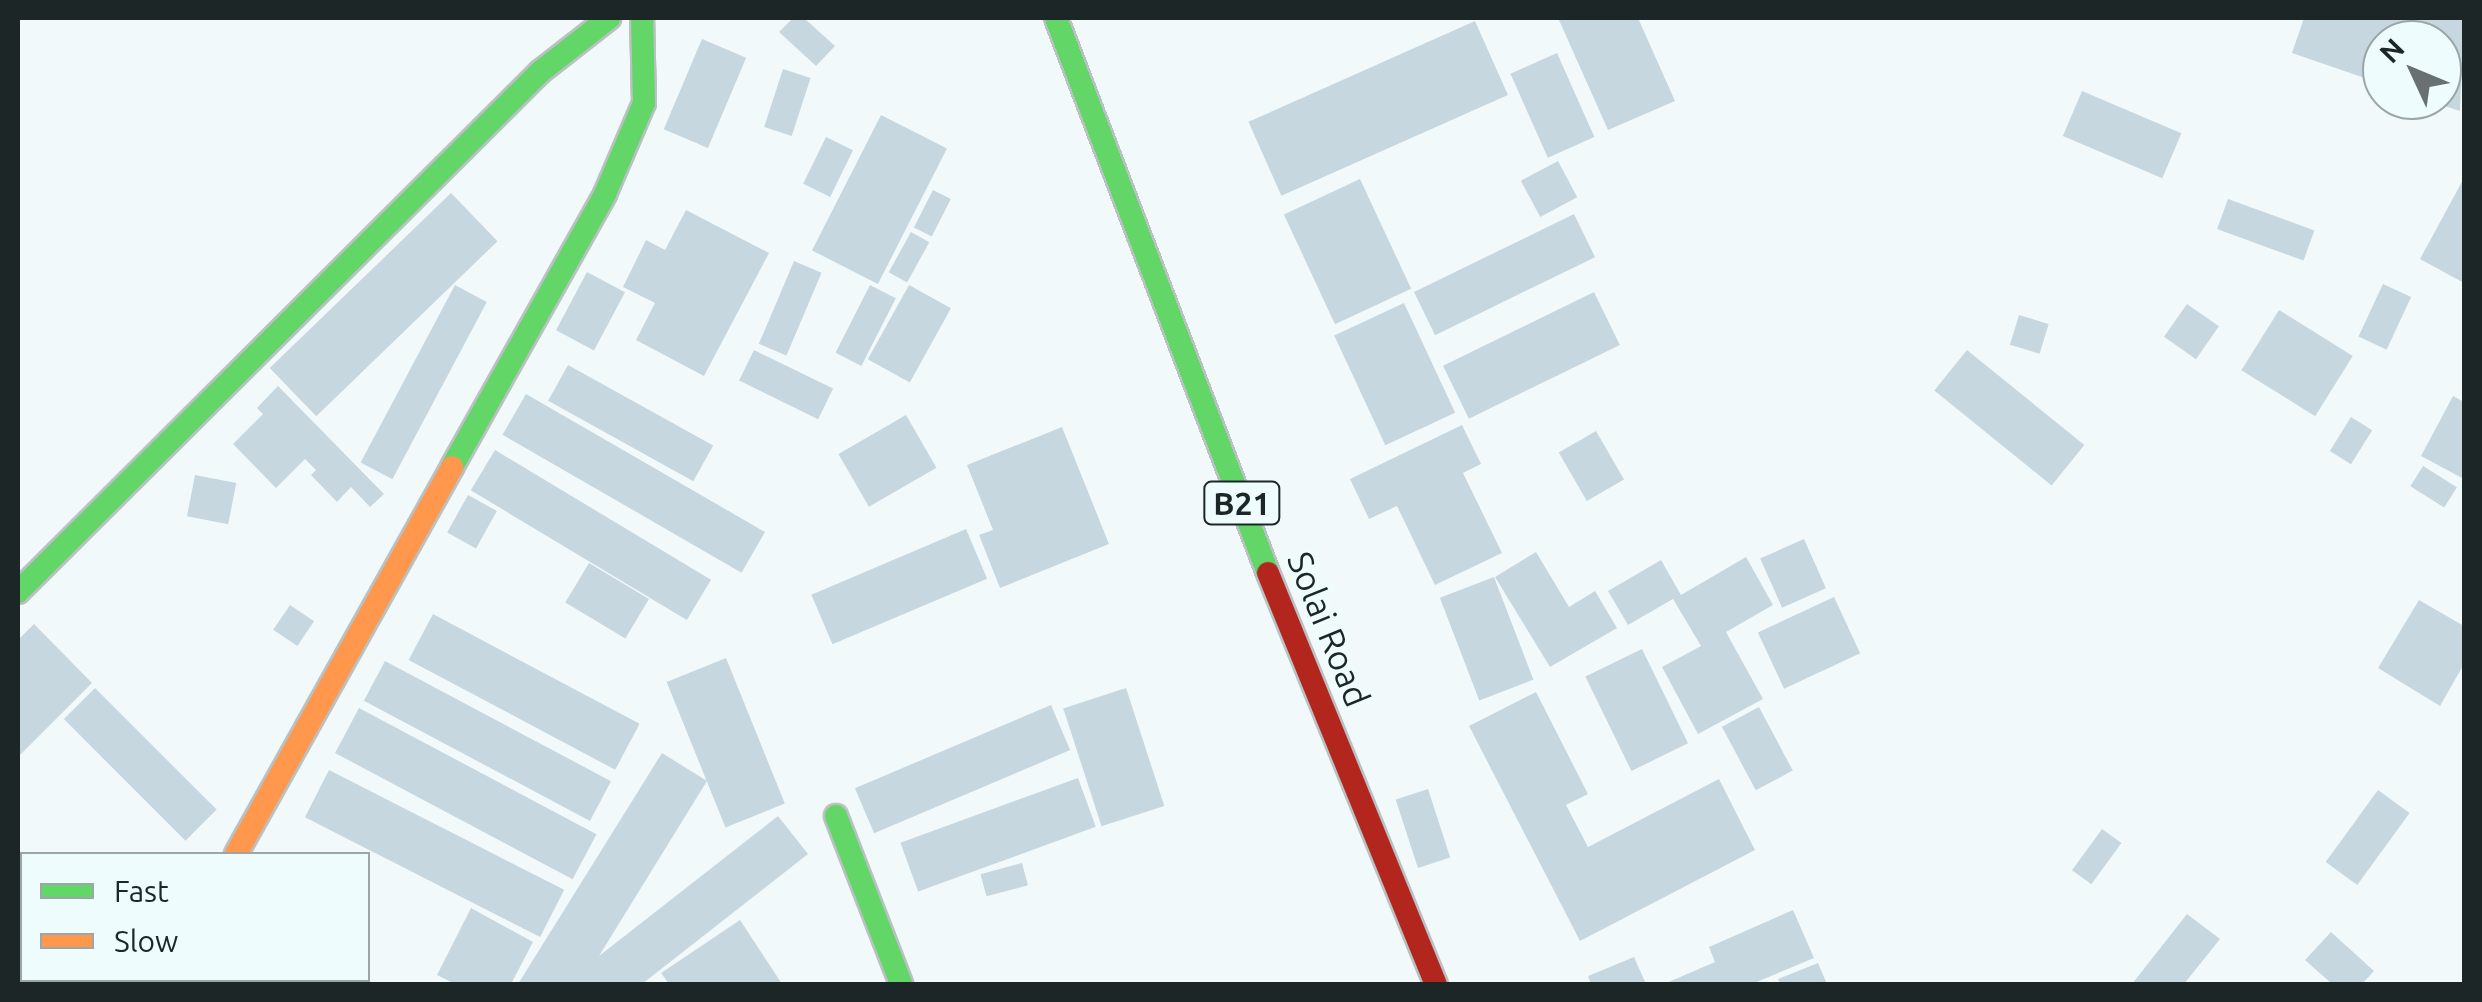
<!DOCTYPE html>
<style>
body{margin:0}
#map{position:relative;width:2482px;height:1002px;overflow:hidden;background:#f2f9fa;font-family:Ubuntu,sans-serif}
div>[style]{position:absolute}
.building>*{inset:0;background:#c7d7e0;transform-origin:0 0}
.roads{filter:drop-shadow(2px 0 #bac1c3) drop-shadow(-2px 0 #bac1c3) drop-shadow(0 2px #bac1c3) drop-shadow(0 -2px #bac1c3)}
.street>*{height:55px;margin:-27.5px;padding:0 27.5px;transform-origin:27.5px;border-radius:27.5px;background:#fdfefe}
.fast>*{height:22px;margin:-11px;padding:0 11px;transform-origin:11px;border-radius:11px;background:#63d668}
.slow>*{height:22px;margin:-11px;padding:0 11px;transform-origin:11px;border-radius:11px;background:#ff974d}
.jam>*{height:22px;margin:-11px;padding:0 11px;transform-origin:11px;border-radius:11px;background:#b3261e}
span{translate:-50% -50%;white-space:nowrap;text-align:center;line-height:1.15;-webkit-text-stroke:9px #eefcfe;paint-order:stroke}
.shield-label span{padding:2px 8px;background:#eefcfe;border:2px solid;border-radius:8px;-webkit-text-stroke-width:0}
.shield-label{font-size:32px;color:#1d2627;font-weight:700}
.street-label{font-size:35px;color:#1d2627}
.frame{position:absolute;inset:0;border:20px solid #1d2627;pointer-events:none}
.legend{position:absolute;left:20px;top:852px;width:350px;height:130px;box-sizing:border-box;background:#eefcfe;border:2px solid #9aa6a8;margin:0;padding:12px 18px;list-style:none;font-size:30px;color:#1d2627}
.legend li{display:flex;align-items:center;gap:20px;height:50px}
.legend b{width:50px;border:2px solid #9aa6a8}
.north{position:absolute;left:2362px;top:20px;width:100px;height:100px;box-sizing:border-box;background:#eefcfe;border:2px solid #9aa6a8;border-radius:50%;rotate:314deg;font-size:28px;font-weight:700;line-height:40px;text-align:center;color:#1d2627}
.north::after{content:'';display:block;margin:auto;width:35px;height:45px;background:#687071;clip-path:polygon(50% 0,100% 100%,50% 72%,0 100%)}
</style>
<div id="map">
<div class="building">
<i style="clip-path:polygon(793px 18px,804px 18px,835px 46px,816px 66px,779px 32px)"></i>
<i style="clip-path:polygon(1565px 18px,1638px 18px,1675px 101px,1608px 130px,1559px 20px)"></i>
<i style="clip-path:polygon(2304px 18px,2464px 18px,2460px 111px,2429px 101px,2442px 100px,2442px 40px,2382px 40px,2382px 84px,2292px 53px)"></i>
<i style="left:1475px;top:21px;width:81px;height:248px;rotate:66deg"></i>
<i style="left:702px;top:39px;width:48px;height:98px;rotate:23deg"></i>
<i style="left:1557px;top:53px;width:92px;height:51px;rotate:66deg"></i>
<i style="left:783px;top:69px;width:29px;height:61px;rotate:18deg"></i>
<i style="left:2082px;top:91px;width:108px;height:49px;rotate:23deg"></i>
<i style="left:881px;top:115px;width:74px;height:152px;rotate:27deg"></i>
<i style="left:826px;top:137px;width:30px;height:52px;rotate:26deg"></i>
<i style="left:1558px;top:161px;width:41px;height:42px;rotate:62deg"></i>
<i style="clip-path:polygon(2464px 178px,2464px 283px,2420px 259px)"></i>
<i style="left:1360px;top:179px;width:121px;height:84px;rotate:65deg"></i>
<i style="left:933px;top:190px;width:20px;height:42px;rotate:27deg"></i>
<i style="left:451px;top:193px;width:67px;height:252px;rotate:46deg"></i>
<i style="left:2228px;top:199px;width:92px;height:32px;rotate:20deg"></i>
<i style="clip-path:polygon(686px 210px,769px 253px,704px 376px,636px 340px,655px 303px,623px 287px,646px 240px,665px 250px)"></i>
<i style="left:1574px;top:214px;width:48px;height:178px;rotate:64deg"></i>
<i style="left:911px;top:232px;width:21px;height:46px;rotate:29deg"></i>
<i style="left:794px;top:261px;width:30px;height:90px;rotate:23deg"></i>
<i style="left:587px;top:272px;width:43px;height:66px;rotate:28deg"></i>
<i style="left:2383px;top:284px;width:31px;height:58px;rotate:25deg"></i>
<i style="left:455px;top:285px;width:36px;height:201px;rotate:28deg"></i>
<i style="left:870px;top:285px;width:29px;height:76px;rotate:27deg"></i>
<i style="left:909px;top:285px;width:48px;height:85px;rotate:29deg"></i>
<i style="left:1594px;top:292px;width:59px;height:168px;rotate:64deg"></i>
<i style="left:1404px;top:303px;width:121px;height:77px;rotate:65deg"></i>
<i style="left:2187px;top:304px;width:39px;height:40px;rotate:35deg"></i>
<i style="left:2279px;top:310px;width:87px;height:71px;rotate:32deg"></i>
<i style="left:2019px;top:315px;width:31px;height:31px;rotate:17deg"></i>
<i style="left:754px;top:350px;width:88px;height:34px;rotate:26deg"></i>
<i style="left:1967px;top:350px;width:151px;height:52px;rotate:39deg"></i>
<i style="left:568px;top:365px;width:166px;height:41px;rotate:29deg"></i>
<i style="clip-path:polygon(278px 386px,384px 494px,370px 507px,351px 487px,337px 502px,311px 475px,316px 470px,305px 459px,276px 488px,233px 444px,263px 414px,257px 408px)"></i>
<i style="left:526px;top:394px;width:276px;height:47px;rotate:30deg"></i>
<i style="clip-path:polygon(2453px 396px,2464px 402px,2464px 479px,2421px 456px)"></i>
<i style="left:906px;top:415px;width:61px;height:78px;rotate:60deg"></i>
<i style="left:2351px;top:417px;width:25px;height:40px;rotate:32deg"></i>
<i style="clip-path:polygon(1462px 425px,1481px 464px,1463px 473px,1502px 553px,1435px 585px,1397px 506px,1369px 519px,1350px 479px)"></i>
<i style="clip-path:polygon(1062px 427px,1109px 544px,1000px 588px,979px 535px,993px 530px,967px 465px)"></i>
<i style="left:1596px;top:431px;width:56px;height:43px;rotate:60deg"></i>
<i style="left:495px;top:450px;width:252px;height:47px;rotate:31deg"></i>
<i style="left:2423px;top:466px;width:40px;height:24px;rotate:32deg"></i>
<i style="left:195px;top:475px;width:42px;height:42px;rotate:11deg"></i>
<i style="left:468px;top:495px;width:33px;height:43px;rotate:29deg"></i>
<i style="left:966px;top:529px;width:54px;height:168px;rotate:67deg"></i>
<i style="left:1804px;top:539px;width:54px;height:48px;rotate:66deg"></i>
<i style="clip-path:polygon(1536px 552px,1569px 607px,1595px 591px,1617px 628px,1550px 667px,1495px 577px)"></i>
<i style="clip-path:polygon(1746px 557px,1773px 605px,1726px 632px,1763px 699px,1698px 734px,1662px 667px,1701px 646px,1673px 599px,1628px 625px,1608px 591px,1661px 560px,1681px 595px)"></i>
<i style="left:589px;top:563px;width:70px;height:46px;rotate:31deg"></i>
<i style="left:1494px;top:577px;width:110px;height:58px;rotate:69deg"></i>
<i style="left:1834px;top:597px;width:62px;height:84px;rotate:65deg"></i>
<i style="clip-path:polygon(2419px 600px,2464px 626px,2464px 664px,2440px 706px,2378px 668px)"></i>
<i style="left:290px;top:605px;width:29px;height:30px;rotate:34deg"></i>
<i style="left:433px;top:614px;width:234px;height:52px;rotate:28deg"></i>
<i style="clip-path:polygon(34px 624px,92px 683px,18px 757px,18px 640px)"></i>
<i style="left:1642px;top:649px;width:105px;height:63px;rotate:64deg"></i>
<i style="left:726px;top:658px;width:157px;height:64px;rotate:68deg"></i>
<i style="left:385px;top:661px;width:256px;height:45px;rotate:28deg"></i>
<i style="left:95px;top:688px;width:172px;height:44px;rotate:45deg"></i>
<i style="left:1126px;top:688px;width:124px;height:66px;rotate:72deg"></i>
<i style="clip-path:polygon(1536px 692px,1588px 794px,1566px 805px,1588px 847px,1719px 779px,1755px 850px,1580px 941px,1469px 726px)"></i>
<i style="left:1051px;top:705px;width:49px;height:213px;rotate:67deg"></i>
<i style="left:1759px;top:707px;width:72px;height:42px;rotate:62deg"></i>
<i style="left:359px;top:708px;width:269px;height:51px;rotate:28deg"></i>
<i style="clip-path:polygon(662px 753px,707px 781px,599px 956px,778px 816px,808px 854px,642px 984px,518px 984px)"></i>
<i style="left:329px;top:770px;width:264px;height:53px;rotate:27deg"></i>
<i style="left:1078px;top:778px;width:52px;height:189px;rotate:70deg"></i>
<i style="left:1428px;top:789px;width:72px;height:34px;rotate:72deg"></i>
<i style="left:2378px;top:790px;width:39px;height:89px;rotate:36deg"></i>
<i style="left:2102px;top:829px;width:24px;height:51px;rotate:36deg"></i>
<i style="left:1022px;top:863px;width:23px;height:43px;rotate:75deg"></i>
<i style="clip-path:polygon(471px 908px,533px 942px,511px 984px,455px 984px,437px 975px)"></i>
<i style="clip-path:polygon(1793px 910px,1814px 958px,1752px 984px,1664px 984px,1715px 962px,1709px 947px)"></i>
<i style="clip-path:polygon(2187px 914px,2220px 939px,2184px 984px,2132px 984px)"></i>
<i style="clip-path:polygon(740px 920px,782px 984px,669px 984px,661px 973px)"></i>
<i style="clip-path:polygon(2331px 932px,2374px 971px,2362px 984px,2332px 984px,2305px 960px)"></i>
<i style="clip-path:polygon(1634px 957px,1646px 984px,1591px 984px,1588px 976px)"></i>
<i style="clip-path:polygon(1818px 963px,1827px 984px,1780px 984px,1778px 979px)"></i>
<i style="clip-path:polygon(248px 980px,366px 980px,377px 984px,258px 984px)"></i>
</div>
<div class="roads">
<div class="street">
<i style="left:164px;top:984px;width:5px;rotate:-53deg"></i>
</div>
<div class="fast">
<i style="left:1056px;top:18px;width:594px;rotate:69.09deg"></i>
<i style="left:452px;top:467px;width:313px;rotate:-60.7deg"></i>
<i style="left:605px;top:194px;width:99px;rotate:-66.8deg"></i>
<i style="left:644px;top:103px;width:85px;rotate:-91.3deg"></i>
<i style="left:18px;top:592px;width:737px;rotate:-44.89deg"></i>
<i style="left:540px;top:72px;width:88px;rotate:-38deg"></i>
<i style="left:836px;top:816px;width:180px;rotate:68.8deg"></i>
</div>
<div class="slow">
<i style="left:236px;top:854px;width:443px;rotate:-60.8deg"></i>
</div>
<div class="jam">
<i style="left:1268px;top:573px;width:444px;rotate:67.8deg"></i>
</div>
</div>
<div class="shield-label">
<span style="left:1242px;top:503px">B21</span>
</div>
<div class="street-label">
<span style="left:1329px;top:629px;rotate:68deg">Solai Road</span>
</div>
<div class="frame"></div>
<ul class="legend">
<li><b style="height:12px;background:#63d668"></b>Fast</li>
<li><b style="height:12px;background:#ff974d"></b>Slow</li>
</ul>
<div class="north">N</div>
</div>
